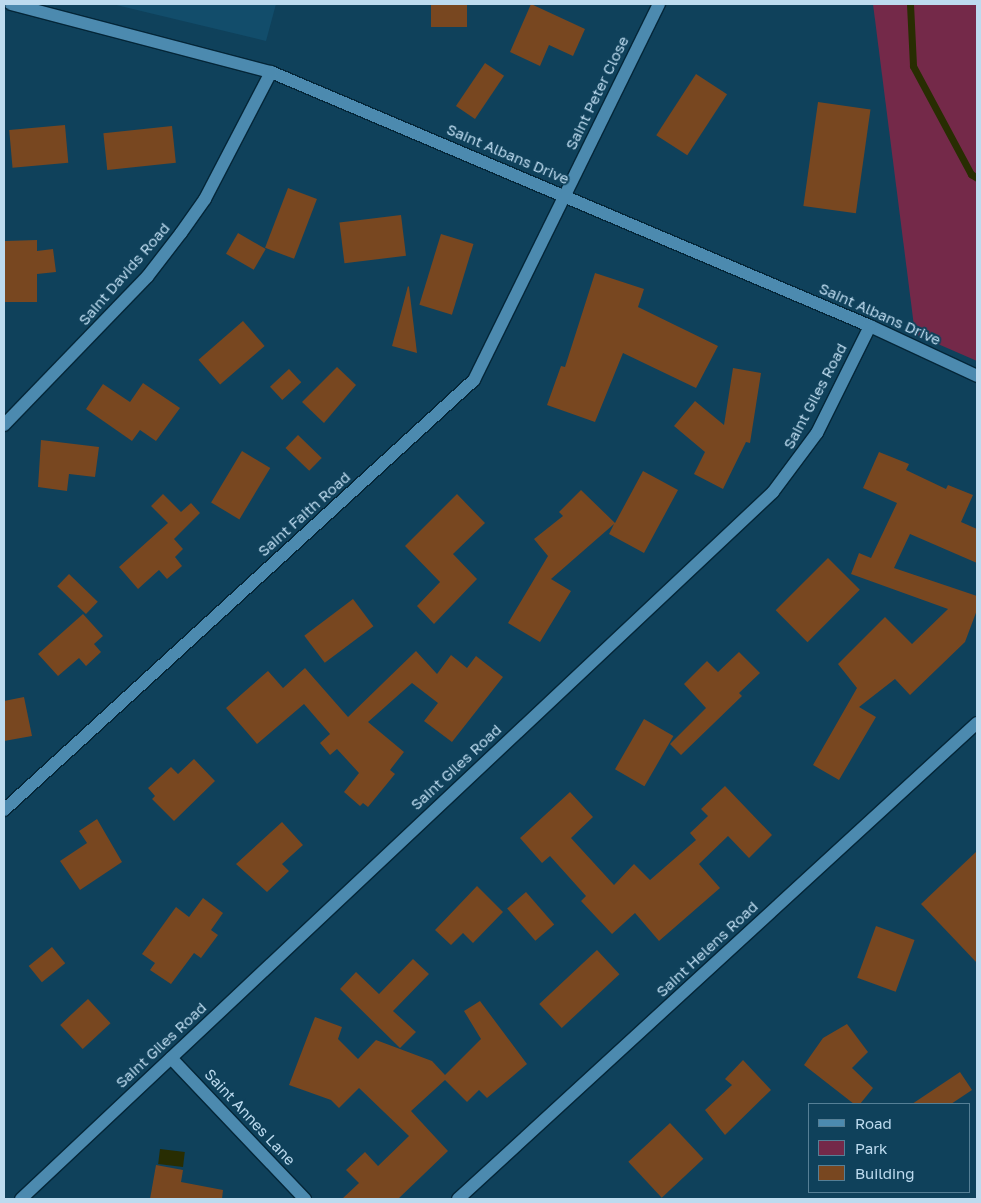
<!DOCTYPE html>
<style>
body{margin:0}
#map{position:relative;width:981px;height:1203px;overflow:hidden;background:#0f415b;font-family:"Golos Text",sans-serif}
div>[style]{position:absolute}
.built>*{inset:0;background:#124d6b}
.green>*{inset:0;background:#742949}
.water>*{inset:0;background:#282d02;transform-origin:0 0}
.stream>*{height:7px;margin:-3.5px;padding:0 3.5px;transform-origin:3.5px;border-radius:3.5px;background:#282d02}
.building>*{inset:0;background:#784720;transform-origin:0 0}
.roads{filter:drop-shadow(1px 0 #042638) drop-shadow(-1px 0 #042638) drop-shadow(0 1px #042638) drop-shadow(0 -1px #042638)}
.minor>*{height:12px;margin:-6px;padding:0 6px;transform-origin:6px;border-radius:6px;background:#4c8aaf}
span{translate:-50% -50%;white-space:nowrap;text-align:center;line-height:1.15;-webkit-text-stroke:4px #0f415b;paint-order:stroke}
.street-label{font-size:15px;color:#bddbef}
.frame{position:absolute;inset:0;border:5px solid #bddbef;pointer-events:none}
.legend{position:absolute;left:808px;top:1103px;width:162px;height:90px;box-sizing:border-box;background:#0f415b;border:1px solid #557f96;margin:0;padding:6px 9px;list-style:none;font-size:15px;color:#bddbef}
.legend li{display:flex;align-items:center;gap:10px;height:25px}
.legend b{width:25px;border:1px solid #557f96}
</style>
<div id="map">
<div class="built">
<i style="clip-path:polygon(112px 4px,276px 4px,266px 41px)"></i>
</div>
<div class="green">
<i style="clip-path:polygon(873px 4px,977px 4px,977px 361px,915px 334px)"></i>
</div>
<div class="water">
<i style="left:160px;top:1149px;width:25px;height:15px;rotate:7deg"></i>
</div>
<div class="stream">
<i style="left:910px;top:4px;width:62px;rotate:87.2deg"></i>
<i style="left:913px;top:66px;width:123px;rotate:61.8deg"></i>
<i style="left:971px;top:174px;width:7px;rotate:34deg"></i>
</div>
<div class="building">
<i style="left:431px;top:4px;width:36px;height:23px"></i>
<i style="clip-path:polygon(531px 4px,585px 29px,573px 56px,549px 45px,540px 66px,510px 52px)"></i>
<i style="left:485px;top:63px;width:23px;height:52px;rotate:34deg"></i>
<i style="left:696px;top:74px;width:37px;height:73px;rotate:33deg"></i>
<i style="left:818px;top:102px;width:53px;height:105px;rotate:8deg"></i>
<i style="left:65px;top:125px;width:38px;height:56px;rotate:85deg"></i>
<i style="left:172px;top:126px;width:37px;height:69px;rotate:84deg"></i>
<i style="left:288px;top:188px;width:31px;height:64px;rotate:21deg"></i>
<i style="left:401px;top:215px;width:41px;height:62px;rotate:83deg"></i>
<i style="left:238px;top:233px;width:32px;height:24px;rotate:30deg"></i>
<i style="left:441px;top:234px;width:34px;height:74px;rotate:17deg"></i>
<i style="clip-path:polygon(37px 240px,37px 251px,53px 249px,56px 272px,37px 274px,37px 302px,4px 302px,5px 241px)"></i>
<i style="clip-path:polygon(595px 273px,644px 289px,638px 307px,718px 346px,696px 388px,623px 353px,595px 422px,547px 405px,561px 366px,565px 367px)"></i>
<i style="clip-path:polygon(408px 286px,409px 287px,417px 353px,392px 346px)"></i>
<i style="left:243px;top:321px;width:33px;height:59px;rotate:49deg"></i>
<i style="clip-path:polygon(337px 367px,356px 385px,324px 423px,302px 402px)"></i>
<i style="clip-path:polygon(733px 368px,761px 373px,750px 443px,746px 442px,723px 489px,694px 474px,705px 452px,674px 426px,695px 401px,724px 425px)"></i>
<i style="left:289px;top:369px;width:18px;height:26px;rotate:47deg"></i>
<i style="clip-path:polygon(143px 383px,180px 408px,156px 441px,140px 430px,132px 441px,86px 409px,103px 384px,130px 402px)"></i>
<i style="left:298px;top:435px;width:33px;height:18px;rotate:44deg"></i>
<i style="clip-path:polygon(41px 440px,99px 447px,95px 477px,69px 474px,67px 491px,38px 487px)"></i>
<i style="left:242px;top:451px;width:33px;height:60px;rotate:31deg"></i>
<i style="clip-path:polygon(879px 452px,909px 464px,906px 470px,946px 489px,948px 485px,973px 495px,961px 522px,977px 529px,977px 563px,910px 534px,894px 568px,977px 596px,977px 610px,965px 642px,910px 695px,895px 679px,859px 707px,876px 717px,839px 780px,813px 765px,857px 688px,838px 664px,885px 617px,912px 644px,948px 609px,851px 574px,859px 553px,871px 558px,897px 503px,863px 488px)"></i>
<i style="clip-path:polygon(643px 471px,678px 490px,644px 553px,609px 534px,614px 524px,551px 579px,571px 591px,540px 642px,508px 623px,548px 556px,534px 539px,563px 516px,559px 512px,581px 490px,615px 523px)"></i>
<i style="clip-path:polygon(163px 494px,181px 512px,191px 503px,200px 513px,174px 539px,183px 549px,175px 557px,182px 566px,167px 579px,159px 570px,138px 589px,119px 567px,168px 523px,151px 506px)"></i>
<i style="clip-path:polygon(457px 494px,485px 523px,453px 554px,477px 579px,434px 624px,417px 606px,440px 582px,405px 546px)"></i>
<i style="left:828px;top:558px;width:45px;height:74px;rotate:45deg"></i>
<i style="left:69px;top:574px;width:40px;height:17px;rotate:44deg"></i>
<i style="left:353px;top:599px;width:34px;height:61px;rotate:53deg"></i>
<i style="clip-path:polygon(83px 614px,103px 636px,94px 644px,101px 652px,86px 666px,79px 658px,58px 676px,38px 654px)"></i>
<i style="clip-path:polygon(416px 651px,437px 674px,451px 655px,467px 668px,476px 656px,503px 677px,452px 742px,424px 721px,438px 703px,412px 683px,368px 722px,404px 752px,390px 770px,395px 774px,368px 807px,363px 803px,360px 806px,344px 792px,359px 773px,337px 749px,330px 755px,320px 743px,330px 734px,304px 704px,257px 744px,226px 708px,268px 671px,283px 688px,305px 668px,348px 717px)"></i>
<i style="clip-path:polygon(739px 652px,760px 673px,739px 693px,742px 696px,681px 755px,670px 744px,706px 708px,684px 684px,707px 661px,718px 672px)"></i>
<i style="clip-path:polygon(24px 697px,32px 736px,4px 741px,4px 701px)"></i>
<i style="left:644px;top:719px;width:34px;height:58px;rotate:30deg"></i>
<i style="clip-path:polygon(194px 759px,215px 781px,174px 821px,152px 799px,155px 796px,148px 788px,171px 767px,178px 774px)"></i>
<i style="clip-path:polygon(725px 786px,772px 835px,749px 858px,728px 836px,699px 864px,720px 888px,659px 941px,635px 913px,612px 934px,581px 901px,586px 896px,550px 856px,542px 863px,520px 838px,570px 792px,593px 817px,571px 838px,614px 885px,634px 864px,650px 880px,696px 840px,690px 833px,708px 816px,701px 809px)"></i>
<i style="clip-path:polygon(97px 819px,122px 862px,80px 890px,60px 861px,87px 843px,79px 831px)"></i>
<i style="clip-path:polygon(282px 822px,303px 845px,282px 864px,289px 871px,267px 892px,236px 864px)"></i>
<i style="clip-path:polygon(977px 851px,977px 963px,921px 904px)"></i>
<i style="clip-path:polygon(477px 886px,503px 912px,473px 943px,463px 933px,451px 945px,435px 930px)"></i>
<i style="left:526px;top:892px;width:43px;height:25px;rotate:49deg"></i>
<i style="clip-path:polygon(203px 898px,223px 913px,211px 930px,218px 935px,201px 958px,194px 953px,171px 984px,150px 970px,155px 963px,142px 954px,176px 907px,189px 917px)"></i>
<i style="left:876px;top:926px;width:41px;height:55px;rotate:20deg"></i>
<i style="left:52px;top:947px;width:21px;height:30px;rotate:51deg"></i>
<i style="left:597px;top:950px;width:33px;height:79px;rotate:47deg"></i>
<i style="clip-path:polygon(413px 959px,429px 974px,393px 1011px,416px 1032px,400px 1048px,340px 989px,356px 972px,379px 994px)"></i>
<i style="left:88px;top:999px;width:33px;height:38px;rotate:47deg"></i>
<i style="clip-path:polygon(480px 1001px,527px 1064px,487px 1098px,479px 1090px,467px 1102px,445px 1080px,411px 1111px,448px 1151px,398px 1199px,342px 1199px,359px 1183px,346px 1170px,365px 1152px,378px 1166px,409px 1136px,359px 1088px,339px 1108px,331px 1100px,289px 1085px,315px 1017px,342px 1027px,338px 1039px,358px 1059px,376px 1040px,432px 1061px,445px 1075px,481px 1039px,464px 1011px)"></i>
<i style="clip-path:polygon(847px 1024px,868px 1052px,852px 1068px,873px 1088px,860px 1104px,854px 1104px,804px 1065px,823px 1038px)"></i>
<i style="clip-path:polygon(743px 1060px,771px 1090px,725px 1135px,705px 1110px,732px 1085px,725px 1079px)"></i>
<i style="clip-path:polygon(960px 1072px,972px 1090px,951px 1104px,912px 1104px)"></i>
<i style="left:670px;top:1123px;width:49px;height:57px;rotate:47deg"></i>
<i style="clip-path:polygon(156px 1165px,183px 1170px,181px 1182px,223px 1190px,222px 1199px,150px 1199px)"></i>
</div>
<div class="roads">
<div class="minor">
<i style="left:11px;top:4px;width:269px;rotate:14.7deg"></i>
<i style="left:271px;top:72px;width:651px;rotate:22.98deg"></i>
<i style="left:870px;top:326px;width:118px;rotate:25deg"></i>
<i style="left:4px;top:425px;width:206px;rotate:-46deg"></i>
<i style="left:147px;top:277px;width:56px;rotate:-52.3deg"></i>
<i style="left:181px;top:233px;width:42px;rotate:-54.8deg"></i>
<i style="left:205px;top:199px;width:143px;rotate:-62.5deg"></i>
<i style="left:4px;top:810px;width:637px;rotate:-42.46deg"></i>
<i style="left:474px;top:380px;width:419px;rotate:-63.8deg"></i>
<i style="left:171px;top:1058px;width:195px;rotate:46.5deg"></i>
<i style="left:21px;top:1199px;width:1032px;rotate:-43.23deg"></i>
<i style="left:773px;top:492px;width:74px;rotate:-53.3deg"></i>
<i style="left:817px;top:433px;width:119px;rotate:-63.6deg"></i>
<i style="left:458px;top:1199px;width:704px;rotate:-42.53deg"></i>
</div>
</div>
<div class="street-label">
<span style="left:597px;top:93px;rotate:-64deg">Saint Peter Close</span>
<span style="left:508px;top:154px;rotate:23deg">Saint Albans Drive</span>
<span style="left:124px;top:274px;rotate:-49deg">Saint Davids Road</span>
<span style="left:880px;top:314px;rotate:24deg">Saint Albans Drive</span>
<span style="left:815px;top:396px;rotate:-62deg">Saint Giles Road</span>
<span style="left:304px;top:514px;rotate:-42deg">Saint Faith Road</span>
<span style="left:456px;top:767px;rotate:-43deg">Saint Giles Road</span>
<span style="left:707px;top:949px;rotate:-43deg">Saint Helens Road</span>
<span style="left:161px;top:1045px;rotate:-43deg">Saint Giles Road</span>
<span style="left:250px;top:1117px;rotate:47deg">Saint Annes Lane</span>
</div>
<div class="frame"></div>
<ul class="legend">
<li><b style="height:6px;background:#4c8aaf"></b>Road</li>
<li><b style="height:14px;background:#742949"></b>Park</li>
<li><b style="height:14px;background:#784720"></b>Building</li>
</ul>
</div>
